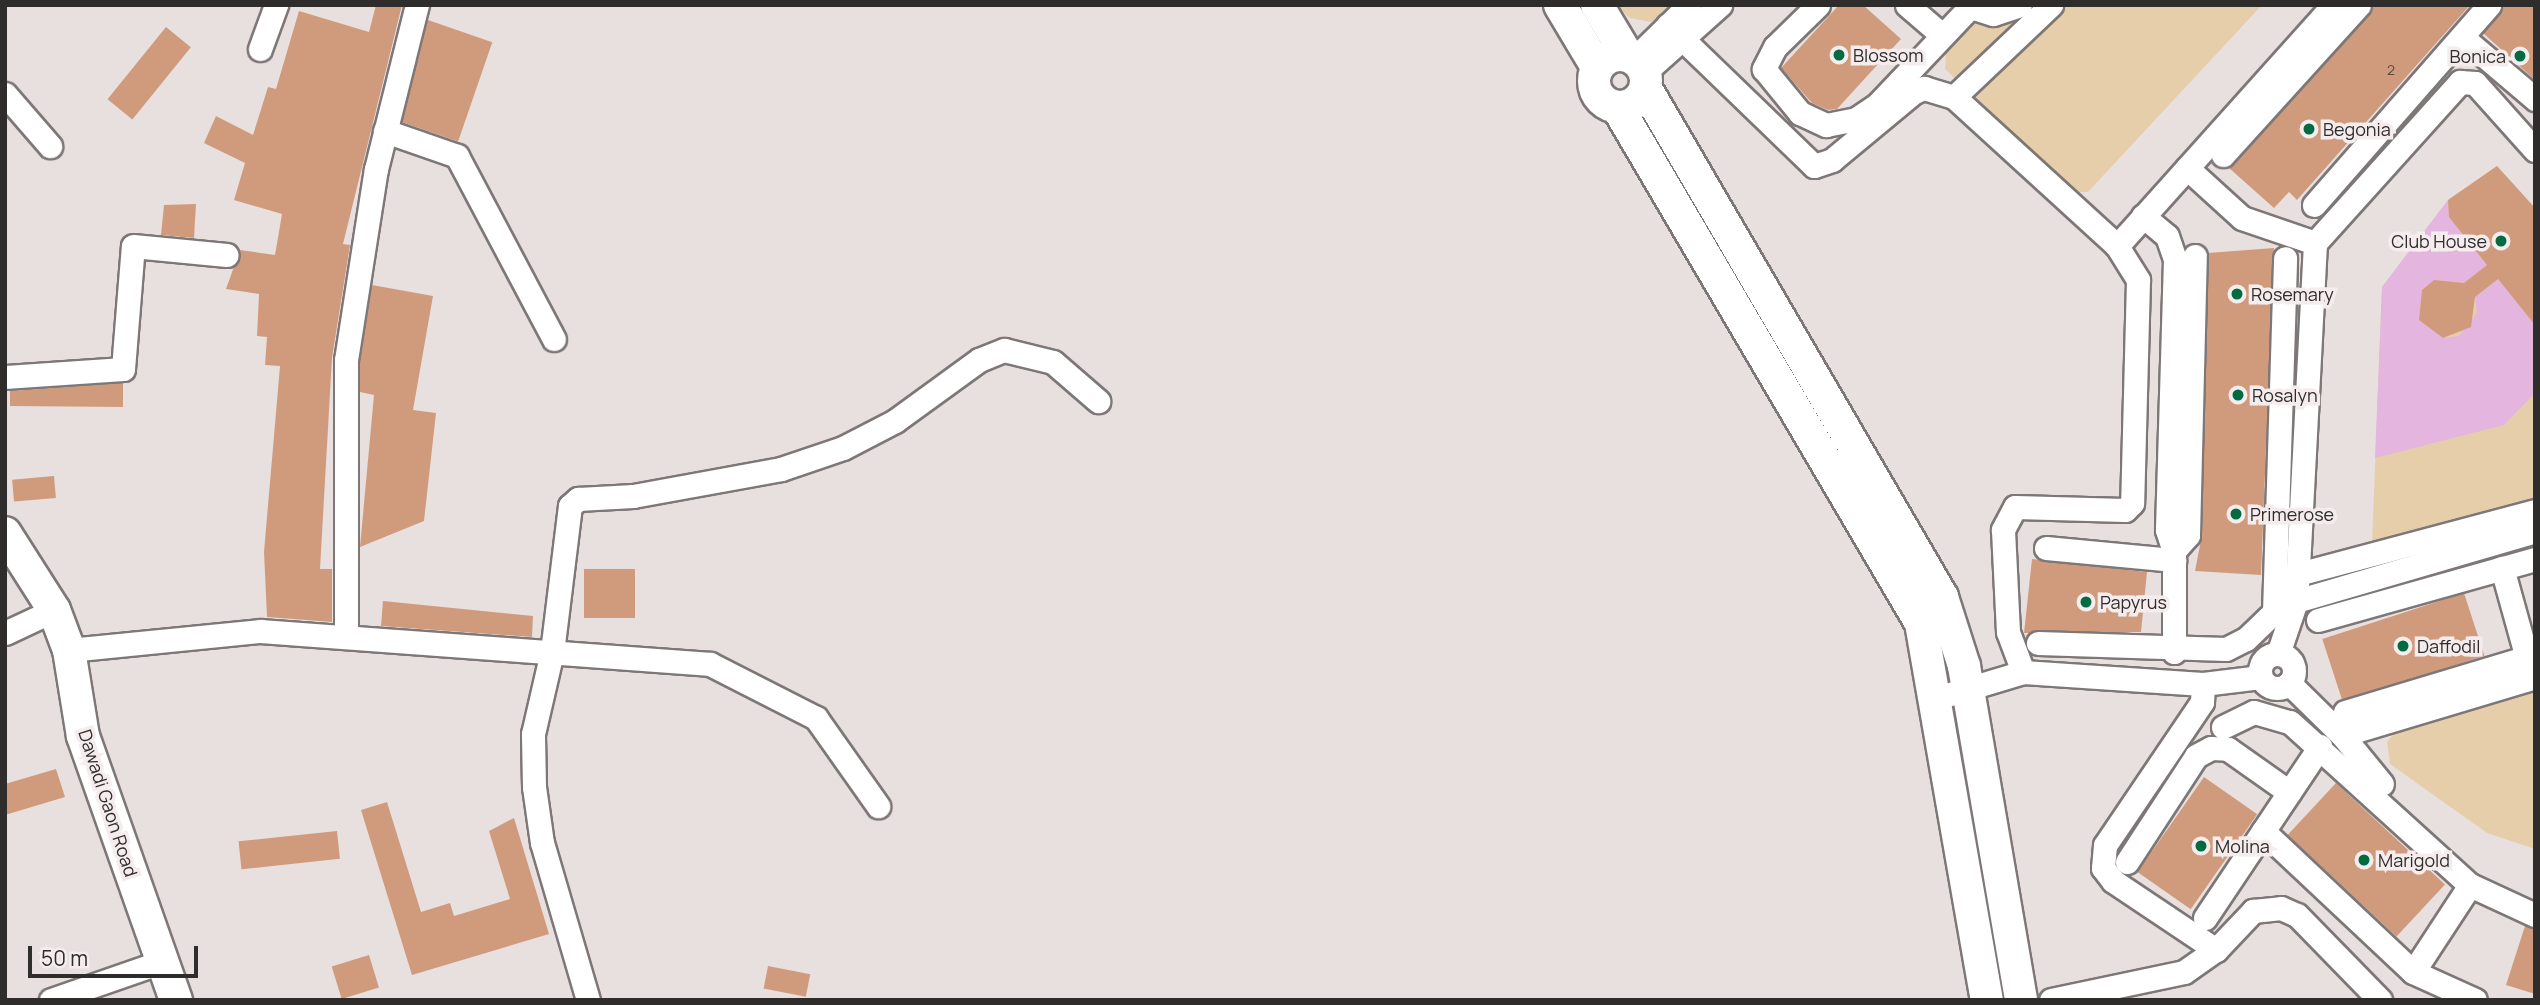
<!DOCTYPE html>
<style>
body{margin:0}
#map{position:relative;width:2540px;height:1005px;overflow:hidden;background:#e8e0df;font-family:Manrope,sans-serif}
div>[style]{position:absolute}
.green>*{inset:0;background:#e7ceaa}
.water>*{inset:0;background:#e3b5df}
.building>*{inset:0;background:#d09b7d;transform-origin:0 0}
.roads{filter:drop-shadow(2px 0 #7e7777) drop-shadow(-2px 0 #7e7777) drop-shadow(0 2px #7e7777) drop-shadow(0 -2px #7e7777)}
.street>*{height:23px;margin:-11.5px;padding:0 11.5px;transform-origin:11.5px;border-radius:11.5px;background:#fff}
.street>.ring{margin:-11.5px;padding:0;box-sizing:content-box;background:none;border:23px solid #fff;border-radius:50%}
.secondary>*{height:32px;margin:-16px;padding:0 16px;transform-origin:16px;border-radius:16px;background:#fff}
.secondary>.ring{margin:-16px;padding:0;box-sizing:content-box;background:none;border:32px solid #fff;border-radius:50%}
.dots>*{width:19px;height:19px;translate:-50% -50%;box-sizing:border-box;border:4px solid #f5eded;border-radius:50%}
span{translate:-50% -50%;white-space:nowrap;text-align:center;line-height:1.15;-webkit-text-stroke:7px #f5eded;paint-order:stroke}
.number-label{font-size:14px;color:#574840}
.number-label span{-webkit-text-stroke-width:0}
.poi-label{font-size:18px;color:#2f2d2c}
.left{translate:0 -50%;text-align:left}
.right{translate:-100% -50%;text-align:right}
.street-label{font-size:18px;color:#2f2d2c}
.frame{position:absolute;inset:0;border:7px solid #2f2d2c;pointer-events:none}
.scale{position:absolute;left:28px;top:946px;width:170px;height:32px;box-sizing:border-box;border:4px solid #2f2d2c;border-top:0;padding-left:9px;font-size:21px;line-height:24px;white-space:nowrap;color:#2f2d2c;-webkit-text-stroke:5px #f5eded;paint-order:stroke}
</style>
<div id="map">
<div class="green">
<i style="clip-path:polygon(1615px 5px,1676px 5px,1651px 22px,1630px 18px)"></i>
<i style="clip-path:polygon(1990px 5px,2262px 5px,2088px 192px,2075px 192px,1945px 69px,1946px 53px)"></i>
<i style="clip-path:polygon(2497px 166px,2535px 208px,2535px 511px,2372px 544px,2382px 287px,2448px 200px)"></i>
<i style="clip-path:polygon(2535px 685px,2535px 849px,2487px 833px,2390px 764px,2387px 742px,2401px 725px)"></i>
</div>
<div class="water">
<i style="clip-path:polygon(2448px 200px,2449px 217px,2487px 265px,2464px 283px,2434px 280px,2422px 291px,2419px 320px,2443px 338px,2459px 336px,2477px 313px,2475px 297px,2498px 279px,2535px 325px,2535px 393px,2504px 425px,2375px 458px,2382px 287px)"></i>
</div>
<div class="building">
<i style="clip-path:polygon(376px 5px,402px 5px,343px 244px,350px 245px,332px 358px,320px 569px,332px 569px,332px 622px,267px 617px,264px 552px,280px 366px,265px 365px,267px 337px,257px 336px,259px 294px,226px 289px,240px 250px,275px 255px,282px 214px,234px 200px,245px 163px,204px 143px,216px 116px,253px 135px,268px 87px,276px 89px,299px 11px,369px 32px)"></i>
<i style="clip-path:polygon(1839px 5px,1863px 5px,1901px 39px,1837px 109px,1828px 110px,1812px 103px,1781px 68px)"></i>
<i style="clip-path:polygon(2374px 5px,2470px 5px,2297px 200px,2289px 192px,2274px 208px,2229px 168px)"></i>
<i style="clip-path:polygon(2503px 5px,2535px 5px,2535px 80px,2483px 33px)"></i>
<i style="left:428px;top:20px;width:68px;height:105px;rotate:19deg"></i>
<i style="left:166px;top:27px;width:32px;height:93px;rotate:39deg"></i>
<i style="clip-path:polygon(2497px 166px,2535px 208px,2535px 325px,2498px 279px,2475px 297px,2471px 327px,2443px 338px,2419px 320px,2422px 290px,2434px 280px,2464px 283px,2487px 265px,2449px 217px,2448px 200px)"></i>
<i style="clip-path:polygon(196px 204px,194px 238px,161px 235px,164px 205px)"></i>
<i style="clip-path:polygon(2274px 248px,2261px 575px,2195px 571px,2202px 535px,2208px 253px)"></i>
<i style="clip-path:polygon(372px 285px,433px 296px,413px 410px,436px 413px,424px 521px,360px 547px,374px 395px,360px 392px,360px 361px)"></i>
<i style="clip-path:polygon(123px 383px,123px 407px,10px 406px,10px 391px)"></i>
<i style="left:54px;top:476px;width:22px;height:42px;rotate:85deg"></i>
<i style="clip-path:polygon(2032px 559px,2147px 572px,2141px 632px,2024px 633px)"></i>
<i style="left:584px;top:569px;width:51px;height:49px"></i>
<i style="left:2464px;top:593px;width:66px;height:149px;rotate:72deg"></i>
<i style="clip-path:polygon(383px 601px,533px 616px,532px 637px,381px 626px)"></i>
<i style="clip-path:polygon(56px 769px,65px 797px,5px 815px,5px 784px)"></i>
<i style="left:2204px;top:777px;width:65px;height:116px;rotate:35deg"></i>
<i style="left:2336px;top:783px;width:149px;height:71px;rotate:43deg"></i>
<i style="clip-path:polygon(387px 802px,421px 912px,450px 903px,454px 916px,510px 899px,489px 831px,514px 818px,549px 934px,412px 975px,361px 810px)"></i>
<i style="left:337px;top:831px;width:28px;height:99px;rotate:84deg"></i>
<i style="clip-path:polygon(2525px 926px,2535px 929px,2535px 994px,2506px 985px)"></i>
<i style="left:369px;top:955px;width:34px;height:39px;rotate:73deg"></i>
<i style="left:768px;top:966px;width:43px;height:23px;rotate:11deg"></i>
</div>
<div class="roads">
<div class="street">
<i style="left:1818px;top:5px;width:60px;rotate:135.7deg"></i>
<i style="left:1775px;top:47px;width:25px;rotate:117deg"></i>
<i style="left:1764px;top:69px;width:57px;rotate:50.7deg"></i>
<i style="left:1800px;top:113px;width:29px;rotate:25deg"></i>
<i style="left:1826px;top:125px;width:31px;rotate:-11deg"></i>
<i style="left:1856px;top:119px;width:25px;rotate:-34deg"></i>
<i style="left:1877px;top:105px;width:138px;rotate:-46.5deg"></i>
<i style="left:1907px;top:5px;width:46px;rotate:40.6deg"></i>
<i style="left:1971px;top:7px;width:23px;rotate:18deg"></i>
<i style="left:1993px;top:14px;width:28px;rotate:-18deg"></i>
<i style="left:1668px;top:25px;width:203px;rotate:44deg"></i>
<i style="left:1814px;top:166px;width:19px;rotate:-18deg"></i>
<i style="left:1832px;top:160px;width:107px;rotate:-39.7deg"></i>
<i style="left:1914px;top:92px;width:11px;rotate:-22deg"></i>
<i style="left:1924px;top:88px;width:31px;rotate:17deg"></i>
<i style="left:1954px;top:97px;width:134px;rotate:-43.5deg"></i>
<i style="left:2462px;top:37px;width:96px;rotate:40.3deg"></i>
<i style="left:260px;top:49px;width:47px;rotate:-70deg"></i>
<i style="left:1634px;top:59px;width:77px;rotate:-44.5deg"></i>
<i style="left:1645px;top:72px;width:101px;rotate:-41.8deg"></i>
<i style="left:5px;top:94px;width:69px;rotate:49.1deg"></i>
<i style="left:1954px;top:97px;width:221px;rotate:42.4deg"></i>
<i style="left:2117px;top:246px;width:40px;rotate:58deg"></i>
<i style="left:2138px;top:280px;width:223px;rotate:91.5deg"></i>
<i style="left:2132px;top:503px;width:10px;rotate:135deg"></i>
<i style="left:2125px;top:510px;width:110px;rotate:-178.4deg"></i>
<i style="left:2015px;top:507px;width:26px;rotate:118deg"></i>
<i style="left:2003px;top:530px;width:102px;rotate:87.2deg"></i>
<i style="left:2008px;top:632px;width:43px;rotate:69.4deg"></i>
<i style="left:2023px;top:672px;width:180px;rotate:3.8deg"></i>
<i style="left:2203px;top:684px;width:18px;rotate:93deg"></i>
<i style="left:2202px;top:702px;width:173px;rotate:124.1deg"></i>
<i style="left:2105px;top:845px;width:23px;rotate:95deg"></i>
<i style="left:2103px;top:868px;width:16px;rotate:52deg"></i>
<i style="left:2113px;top:881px;width:124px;rotate:33.8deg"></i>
<i style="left:2216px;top:950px;width:54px;rotate:-46.5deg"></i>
<i style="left:2253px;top:911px;width:28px;rotate:-6deg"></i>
<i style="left:2281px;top:908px;width:17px;rotate:24deg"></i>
<i style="left:2297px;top:915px;width:119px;rotate:45.7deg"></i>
<i style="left:385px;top:131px;width:76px;rotate:19.1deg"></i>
<i style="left:457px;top:156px;width:207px;rotate:62.1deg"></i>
<i style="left:2223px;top:155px;width:202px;rotate:-47.8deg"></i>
<i style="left:2187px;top:168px;width:74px;rotate:42.3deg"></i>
<i style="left:2242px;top:218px;width:77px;rotate:18.9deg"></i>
<i style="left:2315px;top:243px;width:359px;rotate:93deg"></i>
<i style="left:2296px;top:601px;width:56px;rotate:108.8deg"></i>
<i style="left:2314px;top:205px;width:266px;rotate:-48.8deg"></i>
<i style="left:2143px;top:216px;width:31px;rotate:40deg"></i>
<i style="left:2167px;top:236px;width:24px;rotate:71deg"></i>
<i style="left:2175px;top:259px;width:271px;rotate:91.7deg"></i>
<i style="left:2167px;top:530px;width:22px;rotate:72deg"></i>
<i style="left:2174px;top:551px;width:101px;rotate:90deg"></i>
<i style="left:2315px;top:243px;width:217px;rotate:-48deg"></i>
<i style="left:2460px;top:82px;width:15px;rotate:4deg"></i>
<i style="left:2475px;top:83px;width:90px;rotate:48.2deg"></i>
<i style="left:2117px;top:246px;width:324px;rotate:-48.1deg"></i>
<i style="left:5px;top:377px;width:118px;rotate:-3.9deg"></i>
<i style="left:123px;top:369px;width:123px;rotate:-85.4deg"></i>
<i style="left:133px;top:246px;width:94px;rotate:5.5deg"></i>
<i style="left:2046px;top:548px;width:129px;rotate:5.4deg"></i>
<i style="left:2174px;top:551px;width:21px;rotate:-49deg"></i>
<i style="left:2188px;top:535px;width:279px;rotate:-88.6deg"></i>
<i style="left:2502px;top:568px;width:93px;rotate:74.5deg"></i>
<i style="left:2298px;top:574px;width:245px;rotate:-14.9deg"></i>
<i style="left:2296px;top:601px;width:249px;rotate:-16.3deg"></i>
<i style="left:2318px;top:620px;width:225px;rotate:-15.7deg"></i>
<i style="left:5px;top:633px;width:54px;rotate:-25.1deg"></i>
<i style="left:346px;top:636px;width:276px;rotate:-90deg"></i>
<i style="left:346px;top:360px;width:193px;rotate:-81.1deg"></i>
<i style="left:376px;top:169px;width:169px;rotate:-76deg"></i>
<i style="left:2038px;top:643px;width:188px;rotate:1.8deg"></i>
<i style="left:2226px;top:649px;width:22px;rotate:-27deg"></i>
<i style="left:2246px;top:639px;width:39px;rotate:-44deg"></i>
<i style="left:2274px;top:612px;width:354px;rotate:-88.2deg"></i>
<i style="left:69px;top:650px;width:193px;rotate:-5.7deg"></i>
<i style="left:261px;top:631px;width:450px;rotate:4.2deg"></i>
<i style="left:710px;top:664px;width:119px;rotate:27deg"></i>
<i style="left:816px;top:718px;width:108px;rotate:54.8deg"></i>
<i class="ring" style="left:2260px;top:654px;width:11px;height:11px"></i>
<i style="left:2289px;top:683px;width:74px;rotate:44.5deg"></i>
<i style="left:2342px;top:735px;width:202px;rotate:-16.7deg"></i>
<i style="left:2203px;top:684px;width:58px;rotate:-6.9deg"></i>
<i style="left:1937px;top:698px;width:90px;rotate:-16.8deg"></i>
<i style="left:2345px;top:712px;width:198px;rotate:-16.7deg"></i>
<i style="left:2223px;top:727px;width:34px;rotate:-26deg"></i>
<i style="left:2254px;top:712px;width:37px;rotate:16deg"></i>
<i style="left:2290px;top:722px;width:243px;rotate:42.2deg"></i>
<i style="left:2470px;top:885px;width:72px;rotate:24.8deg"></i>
<i style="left:2342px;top:735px;width:63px;rotate:50.8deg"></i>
<i style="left:2263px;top:831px;width:206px;rotate:43.2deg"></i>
<i style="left:2413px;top:972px;width:68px;rotate:24.3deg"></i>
<i style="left:2127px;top:862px;width:126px;rotate:-56.9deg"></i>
<i style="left:2196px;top:756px;width:17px;rotate:-28deg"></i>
<i style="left:2211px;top:748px;width:17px;rotate:3deg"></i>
<i style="left:2228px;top:749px;width:75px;rotate:35.2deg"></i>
<i style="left:2205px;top:918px;width:207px;rotate:-56.2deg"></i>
<i style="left:2413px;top:972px;width:104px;rotate:-56.8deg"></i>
<i style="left:51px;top:1000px;width:116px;rotate:-19.1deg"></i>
<i style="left:588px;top:1000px;width:164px;rotate:-106.3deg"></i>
<i style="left:542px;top:843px;width:57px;rotate:-98.1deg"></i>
<i style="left:534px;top:787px;width:53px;rotate:-91.1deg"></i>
<i style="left:533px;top:734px;width:84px;rotate:-77deg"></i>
<i style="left:552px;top:652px;width:147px;rotate:-83deg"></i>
<i style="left:570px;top:506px;width:11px;rotate:-41deg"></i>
<i style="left:578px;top:499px;width:55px;rotate:-3.1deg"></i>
<i style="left:633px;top:496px;width:150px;rotate:-10.3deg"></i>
<i style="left:781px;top:469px;width:65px;rotate:-18.7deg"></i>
<i style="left:843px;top:448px;width:59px;rotate:-27.4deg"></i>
<i style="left:895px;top:421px;width:104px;rotate:-36deg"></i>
<i style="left:979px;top:360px;width:27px;rotate:-22deg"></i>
<i style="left:1004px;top:350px;width:50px;rotate:13.8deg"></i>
<i style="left:1053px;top:362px;width:60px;rotate:40.9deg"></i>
<i style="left:2051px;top:1000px;width:136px;rotate:-11.9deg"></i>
<i style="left:2184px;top:972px;width:39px;rotate:-35deg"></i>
</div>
<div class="secondary">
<i style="left:1560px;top:5px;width:72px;rotate:59.2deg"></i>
<i style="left:1597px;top:5px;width:58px;rotate:59deg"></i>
<i class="ring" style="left:1594px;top:55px;width:20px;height:20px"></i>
<i style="left:1646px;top:89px;width:588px;rotate:59.77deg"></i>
<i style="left:1942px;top:597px;width:72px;rotate:72.3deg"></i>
<i style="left:1964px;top:666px;width:339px;rotate:80.3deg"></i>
<i style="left:1618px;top:108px;width:598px;rotate:59.53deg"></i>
<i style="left:1921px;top:623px;width:383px;rotate:80.1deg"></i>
<i style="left:5px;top:533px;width:91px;rotate:57.5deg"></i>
<i style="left:54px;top:610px;width:43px;rotate:69.4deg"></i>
<i style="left:69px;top:650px;width:87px;rotate:80.8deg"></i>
<i style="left:83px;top:736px;width:280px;rotate:70.6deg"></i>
</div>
</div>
<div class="dots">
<i style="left:1839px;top:55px;background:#036b42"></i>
<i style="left:2520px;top:56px;background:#036b42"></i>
<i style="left:2309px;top:129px;background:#036b42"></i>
<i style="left:2501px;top:241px;background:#036b42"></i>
<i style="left:2237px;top:294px;background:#036b42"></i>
<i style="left:2238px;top:395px;background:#036b42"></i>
<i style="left:2236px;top:514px;background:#036b42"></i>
<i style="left:2086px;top:602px;background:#036b42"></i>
<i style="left:2403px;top:646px;background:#036b42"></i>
<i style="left:2201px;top:846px;background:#036b42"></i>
<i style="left:2364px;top:860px;background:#036b42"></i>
</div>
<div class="number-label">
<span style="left:2391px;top:70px">2</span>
</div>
<div class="poi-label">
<span class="left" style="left:1853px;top:55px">Blossom</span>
<span class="right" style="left:2506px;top:56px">Bonica</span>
<span class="left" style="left:2323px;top:129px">Begonia</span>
<span class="right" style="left:2487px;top:241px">Club House</span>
<span class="left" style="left:2251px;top:294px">Rosemary</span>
<span class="left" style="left:2252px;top:395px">Rosalyn</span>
<span class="left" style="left:2250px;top:514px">Primerose</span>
<span class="left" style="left:2100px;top:602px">Papyrus</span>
<span class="left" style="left:2417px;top:646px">Daffodil</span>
<span class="left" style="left:2215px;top:846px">Molina</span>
<span class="left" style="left:2378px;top:860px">Marigold</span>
</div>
<div class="street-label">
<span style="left:108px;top:803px;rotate:72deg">Dawadi Gaon Road</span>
</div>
<div class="frame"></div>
<div class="scale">50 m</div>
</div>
